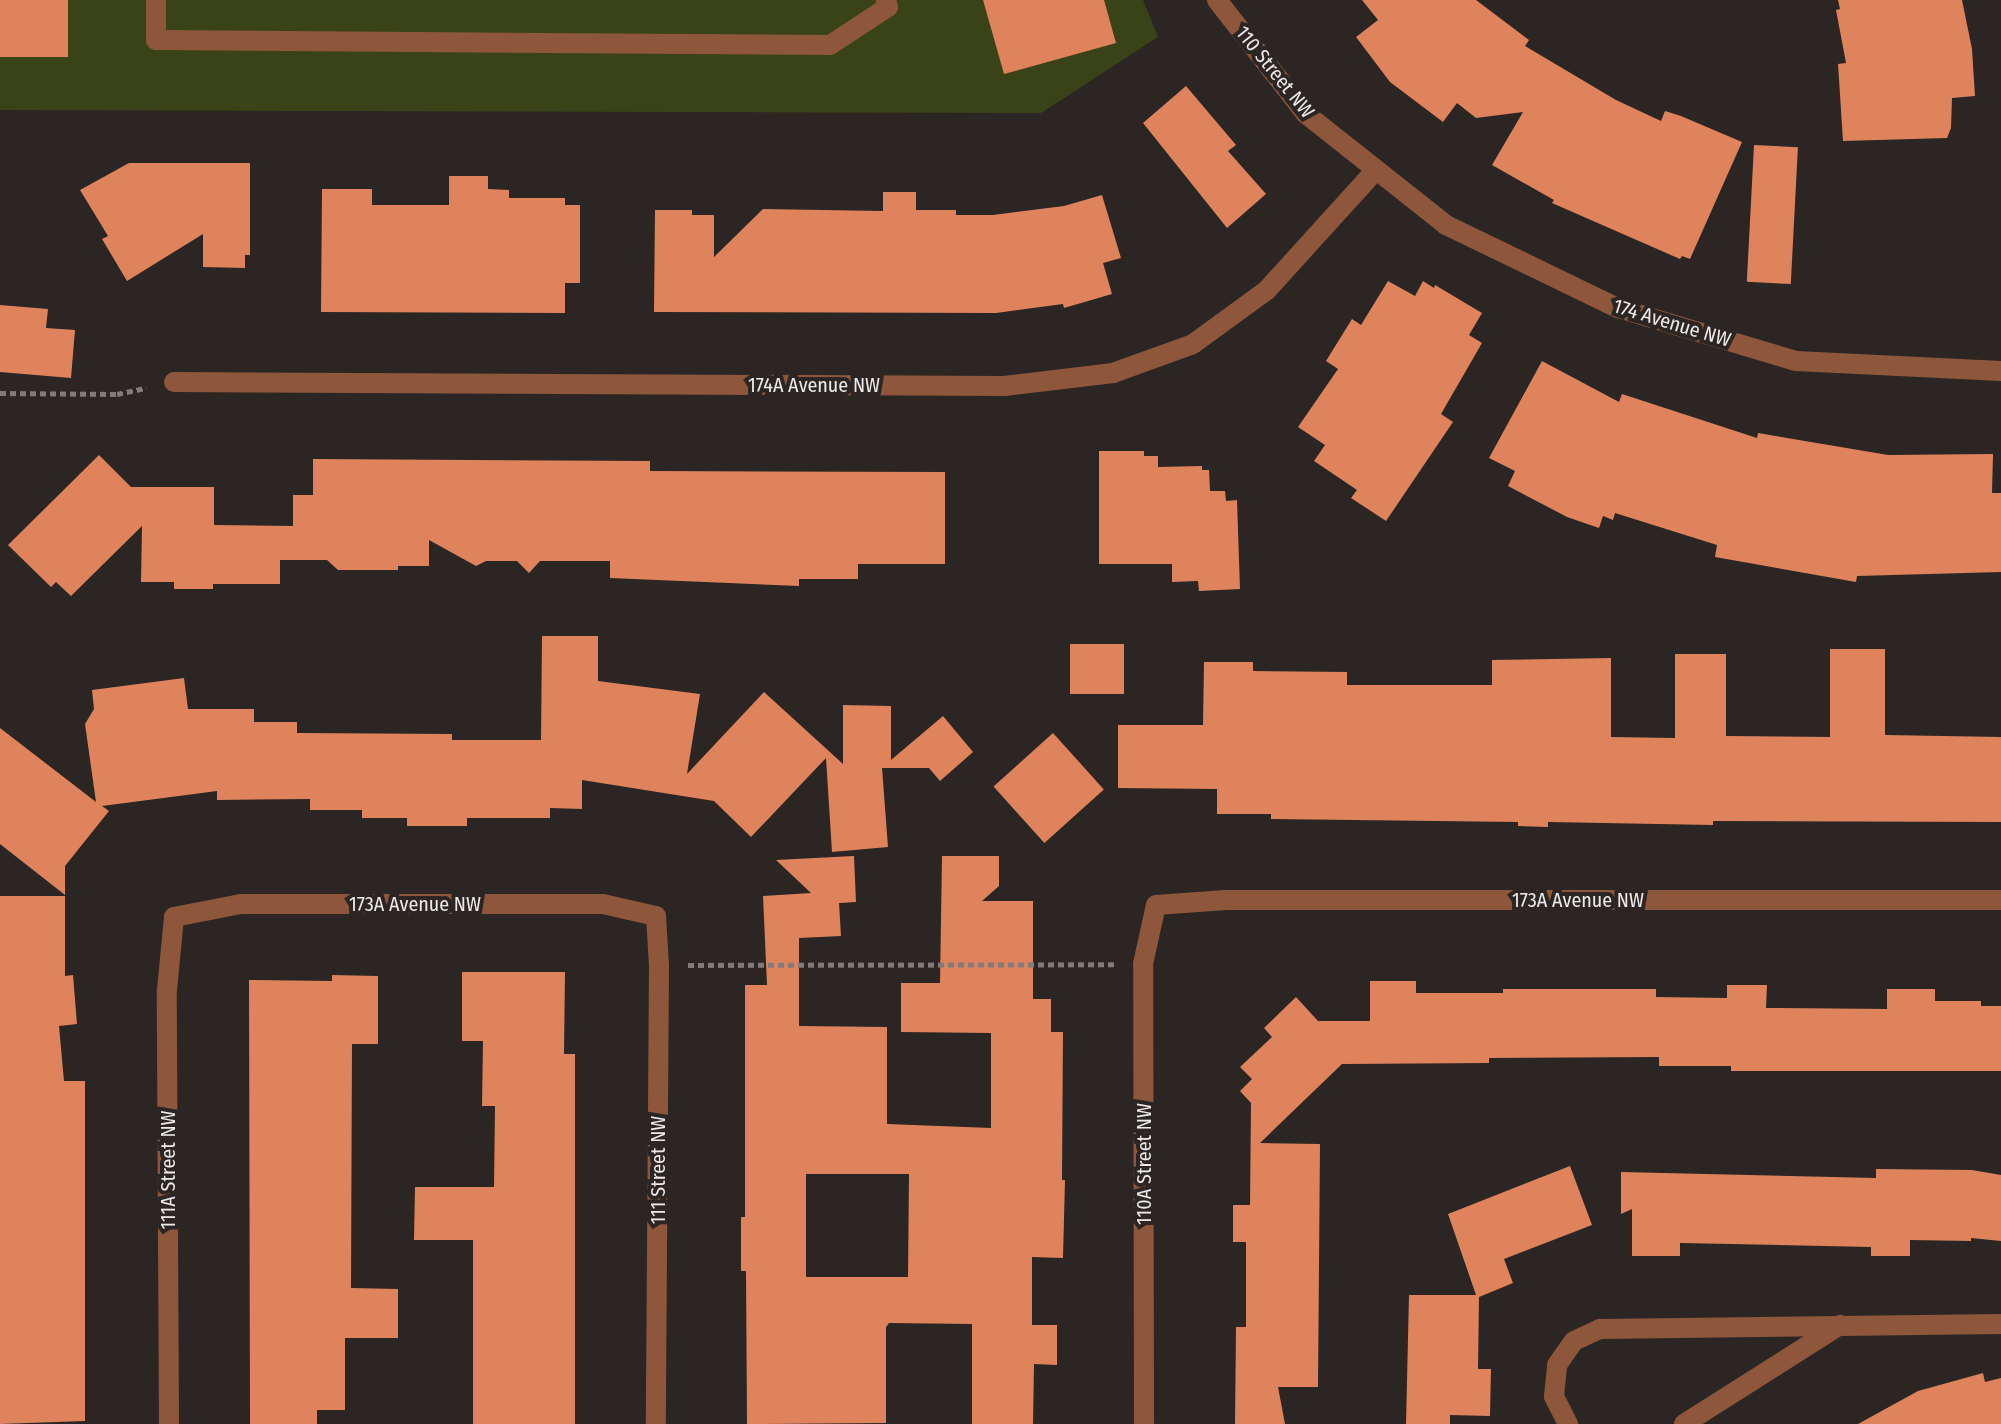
<!DOCTYPE html>
<style>
body{margin:0}
#map{position:relative;width:2001px;height:1424px;overflow:hidden;background:#2b2624;font-family:"Fira Sans Condensed",sans-serif}
div>[style]{position:absolute}
.green>*{inset:0;background:#394317}
.building>*{inset:0;background:#df835c;transform-origin:0 0}
.path>*{height:5px;margin-top:-2.5px;transform-origin:0;background:repeating-linear-gradient(90deg,#817c7b 0 6px,transparent 0 10px)}
.minor>*{height:20px;margin:-10px;padding:0 10px;transform-origin:10px;border-radius:10px;background:#8e573b}
span{translate:-50% -50%;white-space:nowrap;text-align:center;line-height:1.15;-webkit-text-stroke:8px #2b2624;paint-order:stroke}
.street-label{font-size:20px;color:#eeeae9}
</style>
<div id="map">
<div class="green">
<i style="clip-path:polygon(0 0,1143px 0,1158px 37px,1041px 113px,0 110px)"></i>
</div>
<div class="building">
<i style="left:0;top:0;width:68px;height:57px"></i>
<i style="clip-path:polygon(983px 0,1104px 0,1116px 43px,1004px 74px)"></i>
<i style="clip-path:polygon(1362px 0,1476px 0,1529px 40px,1525px 46px,1616px 100px,1661px 121px,1665px 111px,1681px 116px,1742px 142px,1690px 259px,1682px 256px,1680px 259px,1552px 203px,1554px 200px,1492px 165px,1523px 112px,1476px 118px,1457px 103px,1443px 122px,1390px 82px,1356px 37px,1378px 20px)"></i>
<i style="clip-path:polygon(1838px 0,1962px 0,1972px 49px,1975px 96px,1952px 98px,1951px 128px,1947px 138px,1843px 141px,1838px 64px,1846px 63px,1836px 10px,1840px 9px)"></i>
<i style="clip-path:polygon(1186px 86px,1236px 145px,1228px 151px,1266px 194px,1227px 228px,1143px 123px)"></i>
<i style="left:1754px;top:145px;width:44px;height:137px;rotate:3deg"></i>
<i style="clip-path:polygon(129px 163px,250px 163px,250px 255px,245px 255px,245px 268px,203px 267px,203px 234px,127px 281px,102px 239px,108px 236px,80px 190px)"></i>
<i style="clip-path:polygon(449px 176px,488px 176px,488px 189px,509px 190px,509px 198px,565px 198px,565px 205px,580px 205px,580px 283px,565px 283px,565px 313px,321px 312px,322px 189px,372px 189px,372px 205px,449px 205px)"></i>
<i style="clip-path:polygon(883px 192px,916px 192px,916px 210px,956px 210px,956px 215px,993px 215px,1064px 206px,1102px 195px,1121px 258px,1103px 263px,1112px 294px,1064px 308px,1063px 304px,996px 313px,654px 312px,655px 210px,692px 210px,692px 215px,714px 215px,714px 257px,763px 209px,883px 211px)"></i>
<i style="clip-path:polygon(1388px 281px,1415px 296px,1423px 281px,1434px 288px,1435px 285px,1482px 313px,1469px 335px,1482px 343px,1441px 414px,1453px 422px,1386px 521px,1351px 498px,1357px 490px,1314px 461px,1325px 445px,1298px 427px,1338px 369px,1326px 361px,1352px 319px,1361px 325px)"></i>
<i style="clip-path:polygon(0 305px,48px 309px,46px 328px,75px 330px,71px 378px,0 372px)"></i>
<i style="clip-path:polygon(1542px 361px,1619px 402px,1622px 394px,1757px 438px,1758px 433px,1888px 455px,1993px 454px,1992px 493px,2001px 493px,2001px 572px,1857px 576px,1856px 582px,1715px 557px,1717px 545px,1615px 513px,1613px 520px,1603px 516px,1599px 528px,1567px 517px,1508px 486px,1515px 471px,1489px 458px)"></i>
<i style="clip-path:polygon(1099px 451px,1144px 451px,1144px 456px,1158px 456px,1158px 467px,1202px 466px,1202px 470px,1209px 470px,1210px 491px,1225px 491px,1226px 501px,1237px 500px,1240px 589px,1199px 591px,1198px 581px,1172px 582px,1172px 564px,1099px 564px)"></i>
<i style="clip-path:polygon(99px 455px,131px 487px,214px 487px,214px 525px,293px 526px,293px 495px,313px 495px,313px 459px,650px 461px,650px 471px,945px 472px,945px 564px,858px 564px,858px 579px,799px 579px,799px 586px,610px 578px,610px 561px,540px 561px,529px 573px,517px 561px,486px 561px,476px 566px,429px 540px,429px 566px,398px 566px,398px 570px,338px 570px,327px 560px,280px 560px,280px 584px,213px 584px,213px 589px,174px 589px,174px 582px,141px 582px,142px 526px,71px 596px,56px 582px,51px 587px,8px 545px)"></i>
<i style="clip-path:polygon(542px 636px,598px 636px,598px 681px,700px 694px,687px 774px,764px 692px,843px 764px,843px 705px,891px 706px,891px 760px,943px 716px,973px 752px,940px 781px,929px 768px,882px 768px,888px 847px,832px 852px,826px 758px,751px 837px,714px 801px,582px 780px,582px 809px,550px 808px,550px 818px,467px 818px,467px 826px,407px 826px,407px 818px,362px 818px,362px 810px,310px 810px,310px 799px,217px 800px,217px 791px,102px 806px,109px 811px,65px 866px,65px 895px,0 844px,0 728px,96px 802px,85px 724px,94px 709px,92px 690px,184px 678px,188px 709px,254px 709px,254px 722px,297px 722px,297px 733px,452px 734px,452px 740px,541px 740px)"></i>
<i style="left:1070px;top:644px;width:54px;height:50px"></i>
<i style="clip-path:polygon(1830px 649px,1885px 649px,1885px 735px,2001px 737px,2001px 822px,1713px 821px,1713px 825px,1548px 822px,1548px 827px,1518px 826px,1518px 822px,1271px 819px,1271px 814px,1217px 814px,1217px 789px,1118px 788px,1118px 725px,1203px 725px,1204px 662px,1253px 662px,1253px 671px,1347px 672px,1347px 685px,1492px 685px,1492px 660px,1611px 658px,1611px 737px,1675px 738px,1675px 654px,1726px 654px,1726px 736px,1830px 737px)"></i>
<i style="left:1053px;top:733px;width:76px;height:80px;rotate:48deg"></i>
<i style="clip-path:polygon(evenodd,854px 856px,856px 902px,839px 903px,841px 936px,799px 938px,799px 1026px,887px 1027px,887px 1124px,991px 1128px,991px 1033px,901px 1032px,901px 983px,940px 983px,942px 856px,999px 856px,999px 886px,982px 901px,1033px 901px,1033px 999px,1051px 999px,1051px 1032px,1063px 1032px,1062px 1180px,1065px 1180px,1063px 1258px,1032px 1257px,1032px 1325px,1057px 1325px,1057px 1365px,1034px 1364px,1033px 1424px,972px 1424px,972px 1324px,889px 1323px,886px 1327px,886px 1423px,747px 1424px,746px 1271px,741px 1271px,741px 1217px,745px 1217px,745px 985px,767px 985px,763px 896px,811px 893px,776px 860px,854px 856px,806px 1174px,909px 1174px,908px 1277px,806px 1277px,806px 1174px)"></i>
<i style="clip-path:polygon(0 896px,65px 896px,65px 976px,73px 975px,77px 1024px,59px 1026px,64px 1081px,85px 1081px,85px 1421px,0 1424px)"></i>
<i style="clip-path:polygon(462px 972px,565px 972px,564px 1054px,575px 1054px,575px 1424px,473px 1424px,473px 1240px,414px 1240px,415px 1187px,494px 1187px,495px 1106px,482px 1106px,483px 1041px,462px 1041px)"></i>
<i style="clip-path:polygon(332px 975px,378px 976px,378px 1044px,352px 1044px,351px 1288px,398px 1289px,398px 1338px,345px 1338px,345px 1410px,317px 1410px,317px 1424px,250px 1424px,249px 980px,332px 981px)"></i>
<i style="clip-path:polygon(1370px 981px,1416px 981px,1416px 993px,1503px 993px,1503px 989px,1656px 989px,1656px 997px,1727px 998px,1727px 985px,1767px 985px,1766px 1008px,1887px 1009px,1887px 989px,1935px 989px,1935px 1001px,1981px 1001px,1981px 1006px,2001px 1006px,2001px 1071px,1731px 1071px,1731px 1066px,1659px 1066px,1659px 1057px,1489px 1058px,1489px 1063px,1342px 1064px,1260px 1143px,1320px 1144px,1318px 1387px,1278px 1387px,1285px 1424px,1235px 1424px,1236px 1327px,1246px 1327px,1246px 1242px,1233px 1242px,1233px 1205px,1250px 1205px,1251px 1103px,1240px 1091px,1252px 1079px,1240px 1067px,1272px 1037px,1264px 1028px,1296px 997px,1318px 1021px,1370px 1021px)"></i>
<i style="clip-path:polygon(1570px 1166px,1592px 1225px,1504px 1259px,1513px 1283px,1479px 1297px,1478px 1369px,1491px 1369px,1490px 1416px,1450px 1415px,1450px 1424px,1406px 1424px,1409px 1295px,1476px 1295px,1448px 1214px)"></i>
<i style="clip-path:polygon(1876px 1169px,1972px 1170px,2001px 1175px,2001px 1241px,1971px 1238px,1971px 1241px,1910px 1240px,1910px 1256px,1871px 1256px,1871px 1247px,1680px 1243px,1680px 1256px,1632px 1256px,1632px 1209px,1621px 1214px,1621px 1172px,1876px 1178px)"></i>
<i style="clip-path:polygon(1983px 1373px,1985px 1382px,2001px 1378px,2001px 1424px,1858px 1424px,1918px 1391px)"></i>
</div>
<div class="path">
<i style="left:0;top:393px;width:117px;rotate:0.5deg"></i>
<i style="left:117px;top:394px;width:30px;rotate:-12deg"></i>
<i style="left:688px;top:965px;width:426px;rotate:-0.1deg"></i>
</div>
<div class="minor">
<i style="left:156px;top:0;width:40px;rotate:90deg"></i>
<i style="left:156px;top:40px;width:674px;rotate:0.43deg"></i>
<i style="left:830px;top:45px;width:69px;rotate:-33.2deg"></i>
<i style="left:888px;top:7px;width:7px;rotate:-106deg"></i>
<i style="left:1217px;top:0;width:145px;rotate:52deg"></i>
<i style="left:1306px;top:114px;width:179px;rotate:38.4deg"></i>
<i style="left:1446px;top:225px;width:191px;rotate:25.8deg"></i>
<i style="left:1618px;top:308px;width:186px;rotate:16.6deg"></i>
<i style="left:1796px;top:361px;width:205px;rotate:2.8deg"></i>
<i style="left:174px;top:382px;width:830px;rotate:0.28deg"></i>
<i style="left:1004px;top:386px;width:110px;rotate:-6.8deg"></i>
<i style="left:1113px;top:373px;width:85px;rotate:-19.9deg"></i>
<i style="left:1193px;top:344px;width:92px;rotate:-36.1deg"></i>
<i style="left:1267px;top:290px;width:162px;rotate:-47.8deg"></i>
<i style="left:169px;top:1424px;width:434px;rotate:-90.3deg"></i>
<i style="left:167px;top:990px;width:73px;rotate:-84.5deg"></i>
<i style="left:174px;top:917px;width:68px;rotate:-11deg"></i>
<i style="left:241px;top:904px;width:362px"></i>
<i style="left:603px;top:904px;width:54px;rotate:12.8deg"></i>
<i style="left:656px;top:916px;width:49px;rotate:86.5deg"></i>
<i style="left:659px;top:965px;width:459px;rotate:90.4deg"></i>
<i style="left:1144px;top:1424px;width:460px;rotate:-90.1deg"></i>
<i style="left:1143px;top:964px;width:60px;rotate:-77.6deg"></i>
<i style="left:1156px;top:905px;width:70px;rotate:-4.1deg"></i>
<i style="left:1226px;top:900px;width:775px"></i>
<i style="left:1568px;top:1424px;width:31px;rotate:-117deg"></i>
<i style="left:1554px;top:1396px;width:31px;rotate:-84deg"></i>
<i style="left:1557px;top:1365px;width:29px;rotate:-55deg"></i>
<i style="left:1574px;top:1341px;width:29px;rotate:-25deg"></i>
<i style="left:1600px;top:1329px;width:401px;rotate:-0.7deg"></i>
<i style="left:1684px;top:1424px;width:185px;rotate:-32.4deg"></i>
</div>
<div class="street-label">
<span style="left:1275px;top:72px;rotate:51deg">110 Street NW</span>
<span style="left:1672px;top:323px;rotate:17deg">174 Avenue NW</span>
<span style="left:814px;top:385px">174A Avenue NW</span>
<span style="left:1578px;top:900px">173A Avenue NW</span>
<span style="left:415px;top:904px">173A Avenue NW</span>
<span style="left:1144px;top:1164px;rotate:-90deg">110A Street NW</span>
<span style="left:168px;top:1170px;rotate:-90deg">111A Street NW</span>
<span style="left:658px;top:1170px;rotate:-90deg">111 Street NW</span>
</div>
</div>
